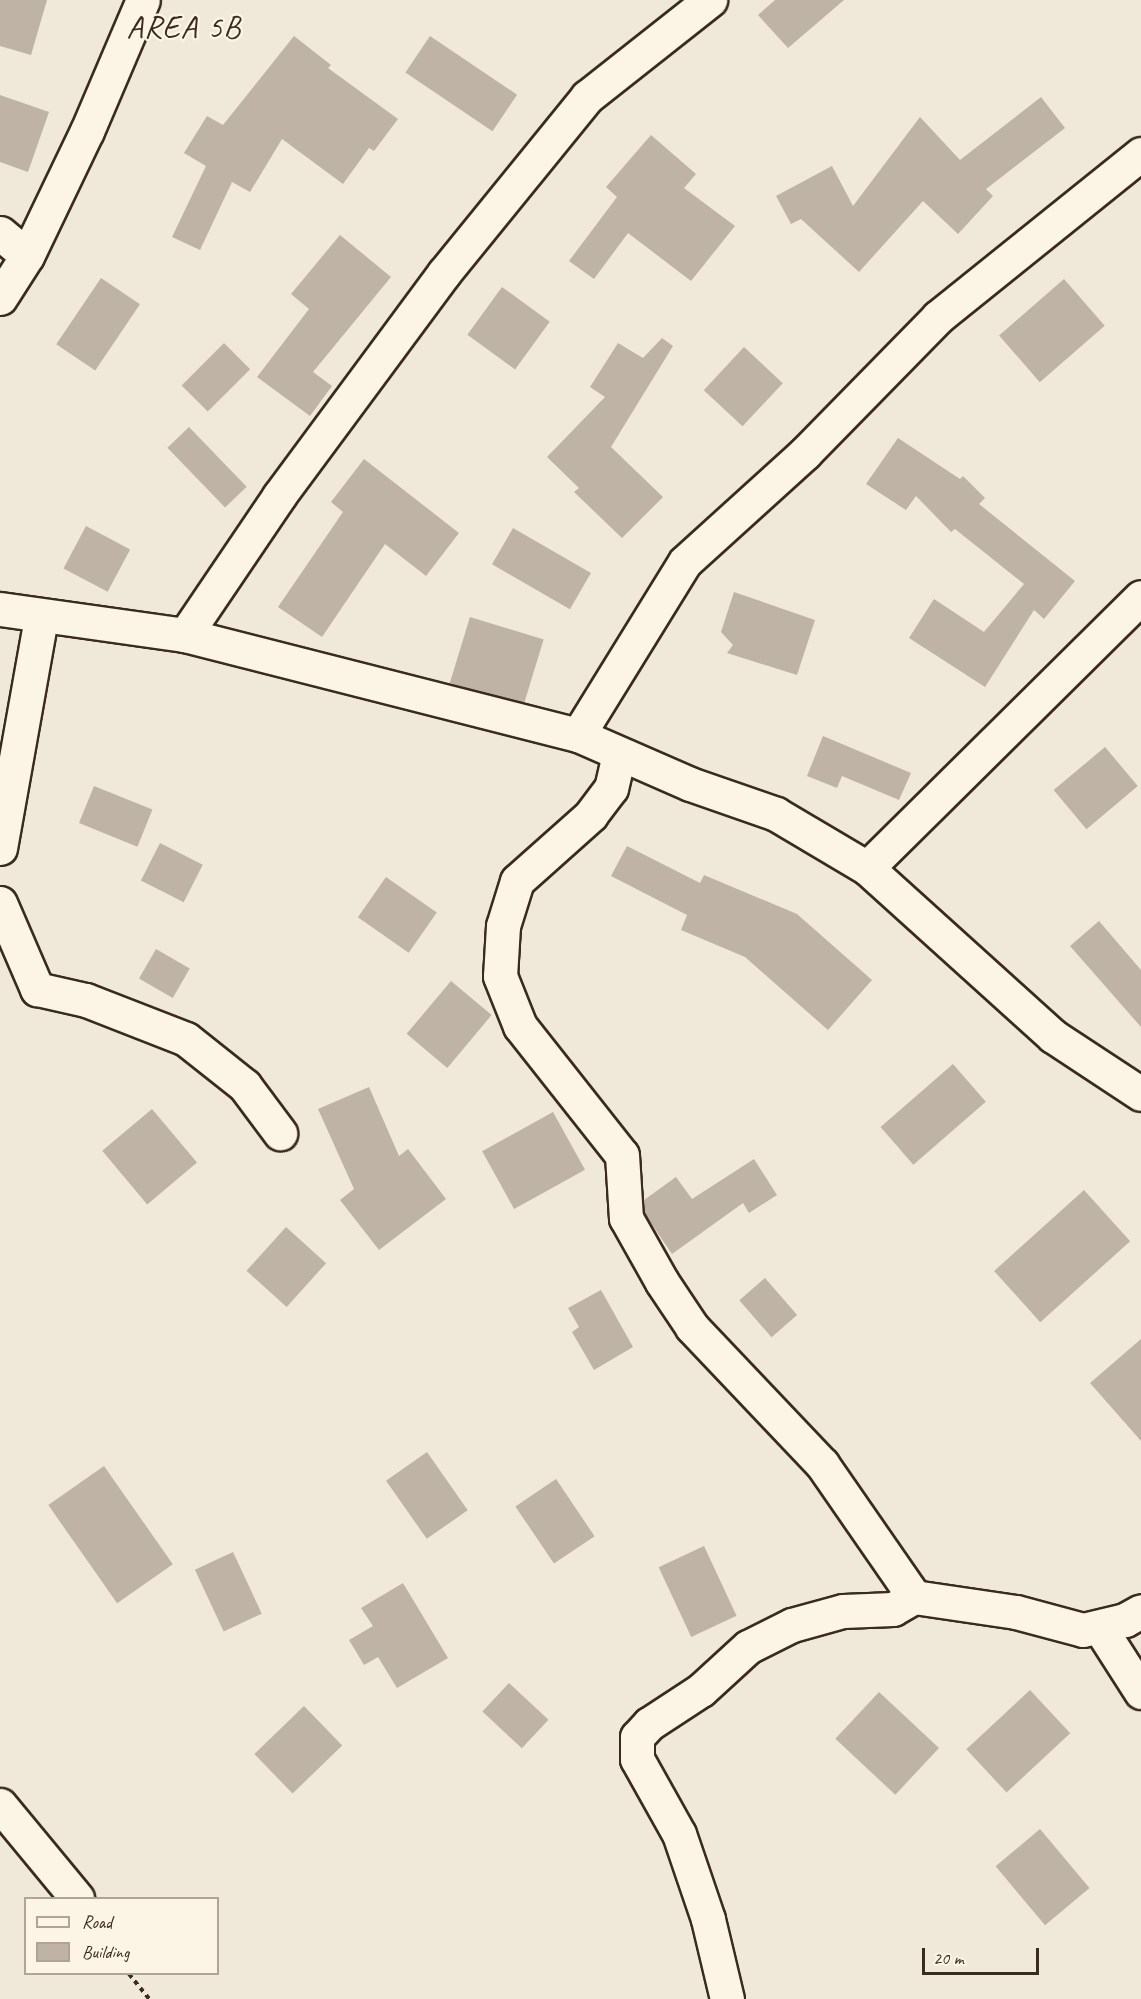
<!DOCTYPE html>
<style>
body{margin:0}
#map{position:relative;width:1141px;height:1999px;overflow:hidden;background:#f0e9d9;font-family:Caveat,sans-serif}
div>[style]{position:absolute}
.building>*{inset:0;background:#beb3a4;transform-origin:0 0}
.path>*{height:4px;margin-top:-2px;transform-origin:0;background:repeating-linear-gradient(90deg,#3b2a1e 0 4.5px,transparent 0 9px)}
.roads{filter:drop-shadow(2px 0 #3b2a1e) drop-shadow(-2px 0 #3b2a1e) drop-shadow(0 2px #3b2a1e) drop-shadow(0 -2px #3b2a1e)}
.minor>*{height:33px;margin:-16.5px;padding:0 16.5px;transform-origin:16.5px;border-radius:16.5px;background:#fcf5e5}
span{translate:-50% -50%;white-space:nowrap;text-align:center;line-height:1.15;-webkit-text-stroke:4.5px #fcf5e5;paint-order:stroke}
.quarter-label{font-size:32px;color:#3b2a1e;letter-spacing:1.5px}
.legend{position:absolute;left:24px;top:1897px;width:195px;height:78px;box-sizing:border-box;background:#fcf5e5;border:2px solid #afa495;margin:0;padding:8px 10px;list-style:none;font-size:18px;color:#3b2a1e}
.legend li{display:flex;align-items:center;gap:12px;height:30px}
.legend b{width:30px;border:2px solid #afa495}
.scale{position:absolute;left:922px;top:1948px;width:117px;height:27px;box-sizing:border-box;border:3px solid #3b2a1e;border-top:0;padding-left:8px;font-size:18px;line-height:21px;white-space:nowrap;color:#3b2a1e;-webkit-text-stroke:4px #fcf5e5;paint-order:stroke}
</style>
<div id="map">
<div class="building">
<i style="clip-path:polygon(0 0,47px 0,31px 55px,0 46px)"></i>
<i style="clip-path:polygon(775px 0,844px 0,788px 48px,758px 15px)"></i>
<i style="clip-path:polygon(294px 36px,331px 65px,328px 68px,398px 119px,374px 151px,369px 148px,343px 184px,282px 139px,250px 192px,232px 182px,200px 250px,172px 237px,206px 166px,184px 153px,207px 116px,223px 125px)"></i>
<i style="left:430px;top:36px;width:105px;height:44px;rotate:34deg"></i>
<i style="clip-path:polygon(0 95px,49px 112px,28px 172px,0 162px)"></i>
<i style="clip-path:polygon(1041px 97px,1065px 128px,986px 189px,993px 196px,958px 234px,923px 201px,859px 272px,801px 219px,791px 224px,776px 196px,832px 166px,853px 206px,920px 117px,960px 160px)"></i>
<i style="clip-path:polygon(651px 135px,696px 174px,684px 188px,735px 226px,691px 281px,628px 233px,594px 279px,569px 261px,617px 197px,606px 187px)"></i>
<i style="clip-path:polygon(340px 235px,391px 277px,313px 372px,332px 386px,310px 416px,257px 377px,309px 309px,291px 294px)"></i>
<i style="left:101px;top:278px;width:47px;height:80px;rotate:34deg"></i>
<i style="left:1064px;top:279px;width:62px;height:86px;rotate:49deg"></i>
<i style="left:502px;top:287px;width:59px;height:59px;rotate:36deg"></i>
<i style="clip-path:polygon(662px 338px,673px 346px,611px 447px,663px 497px,622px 538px,574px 492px,579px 488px,547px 457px,605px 397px,590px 387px,618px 343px,643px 358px)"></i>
<i style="left:224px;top:343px;width:37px;height:60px;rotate:45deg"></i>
<i style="left:744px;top:347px;width:53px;height:59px;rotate:43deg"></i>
<i style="left:189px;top:427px;width:83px;height:30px;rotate:46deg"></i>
<i style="clip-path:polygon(898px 438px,960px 479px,963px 476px,985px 498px,979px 504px,1075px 581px,1044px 619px,1034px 610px,985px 687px,909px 638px,934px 599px,984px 632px,1024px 584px,955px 529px,951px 532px,916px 496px,906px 510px,866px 484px)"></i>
<i style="clip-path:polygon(364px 459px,459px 533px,426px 576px,385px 544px,322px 637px,278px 607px,343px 512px,331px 502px)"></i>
<i style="left:86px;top:526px;width:50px;height:48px;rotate:28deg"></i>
<i style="left:513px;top:528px;width:90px;height:42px;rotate:30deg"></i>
<i style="clip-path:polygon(734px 592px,815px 620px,797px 675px,727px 653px,733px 645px,721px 632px)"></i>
<i style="left:470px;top:617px;width:77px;height:69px;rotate:17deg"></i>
<i style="clip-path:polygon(823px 736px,911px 773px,899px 800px,842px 776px,837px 788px,807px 776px)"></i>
<i style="left:1105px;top:747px;width:51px;height:67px;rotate:50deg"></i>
<i style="left:94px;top:786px;width:63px;height:40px;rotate:22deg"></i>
<i style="left:160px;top:843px;width:48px;height:42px;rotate:27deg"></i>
<i style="clip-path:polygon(627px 846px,700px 883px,704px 875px,797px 914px,872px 980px,828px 1030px,745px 957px,681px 930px,687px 915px,611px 876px)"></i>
<i style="left:386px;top:877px;width:62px;height:49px;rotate:35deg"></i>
<i style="clip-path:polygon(1099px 921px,1141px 970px,1141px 1027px,1070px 946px)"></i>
<i style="left:156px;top:949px;width:39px;height:34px;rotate:30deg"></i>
<i style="left:451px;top:981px;width:53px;height:69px;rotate:40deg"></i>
<i style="left:953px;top:1064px;width:50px;height:96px;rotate:49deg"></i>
<i style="clip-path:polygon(369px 1087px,399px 1156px,408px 1149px,446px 1199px,379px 1250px,340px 1200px,354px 1189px,318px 1109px)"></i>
<i style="left:152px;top:1109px;width:70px;height:65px;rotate:50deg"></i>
<i style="left:553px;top:1112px;width:66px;height:81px;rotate:61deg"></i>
<i style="clip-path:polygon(754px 1159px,777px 1195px,749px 1213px,743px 1203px,672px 1254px,644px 1213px,644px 1200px,676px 1177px,692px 1199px)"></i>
<i style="left:1084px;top:1190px;width:69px;height:121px;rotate:48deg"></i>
<i style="left:286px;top:1227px;width:54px;height:59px;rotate:42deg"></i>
<i style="left:765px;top:1278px;width:49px;height:34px;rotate:49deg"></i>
<i style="clip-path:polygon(601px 1290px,633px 1347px,594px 1370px,572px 1332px,579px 1327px,568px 1308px)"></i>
<i style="clip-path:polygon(1141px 1339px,1141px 1441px,1090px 1383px)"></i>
<i style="left:427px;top:1452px;width:71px;height:50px;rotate:55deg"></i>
<i style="left:104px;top:1466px;width:120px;height:68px;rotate:55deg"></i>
<i style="left:556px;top:1479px;width:69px;height:49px;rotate:56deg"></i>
<i style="left:704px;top:1546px;width:77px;height:50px;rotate:65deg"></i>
<i style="left:233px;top:1552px;width:68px;height:42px;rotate:65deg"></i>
<i style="clip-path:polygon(403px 1583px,448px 1658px,397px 1688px,378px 1657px,364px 1665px,349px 1640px,373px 1626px,361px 1608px)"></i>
<i style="left:509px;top:1683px;width:54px;height:39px;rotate:43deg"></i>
<i style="left:1030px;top:1690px;width:59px;height:87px;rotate:47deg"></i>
<i style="left:879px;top:1692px;width:82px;height:64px;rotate:43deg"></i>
<i style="left:304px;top:1706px;width:55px;height:69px;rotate:46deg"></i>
<i style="left:1040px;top:1829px;width:77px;height:58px;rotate:50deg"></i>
</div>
<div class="path">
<i style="left:129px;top:1974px;width:32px;rotate:51deg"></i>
</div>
<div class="roads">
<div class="minor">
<i style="left:0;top:233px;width:35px;rotate:40deg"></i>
<i style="left:0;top:298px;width:50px;rotate:-57.3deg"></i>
<i style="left:27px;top:256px;width:139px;rotate:-64.4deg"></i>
<i style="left:87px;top:131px;width:142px;rotate:-66.9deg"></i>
<i style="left:0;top:609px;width:187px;rotate:8deg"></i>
<i style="left:185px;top:635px;width:406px;rotate:14.3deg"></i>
<i style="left:578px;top:735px;width:122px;rotate:23.6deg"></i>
<i style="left:690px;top:784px;width:91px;rotate:19.2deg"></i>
<i style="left:776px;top:814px;width:106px;rotate:30.7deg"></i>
<i style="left:867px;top:868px;width:251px;rotate:42.1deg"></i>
<i style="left:1053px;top:1036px;width:105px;rotate:33.4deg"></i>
<i style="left:185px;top:635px;width:168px;rotate:-55.9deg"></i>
<i style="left:279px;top:496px;width:277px;rotate:-53.5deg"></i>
<i style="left:444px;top:273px;width:227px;rotate:-50.9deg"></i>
<i style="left:587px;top:97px;width:157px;rotate:-38.3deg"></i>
<i style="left:578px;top:735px;width:203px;rotate:-58.3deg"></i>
<i style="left:685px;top:562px;width:162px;rotate:-42.2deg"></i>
<i style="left:805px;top:453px;width:190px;rotate:-45.6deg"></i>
<i style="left:938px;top:317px;width:260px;rotate:-38.8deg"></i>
<i style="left:619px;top:754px;width:35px;rotate:103deg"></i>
<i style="left:611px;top:788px;width:34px;rotate:127deg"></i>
<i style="left:591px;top:815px;width:99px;rotate:138.3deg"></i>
<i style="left:517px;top:881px;width:47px;rotate:107.3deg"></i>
<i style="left:503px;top:926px;width:50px;rotate:93.4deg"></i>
<i style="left:500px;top:976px;width:54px;rotate:68.2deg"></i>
<i style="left:520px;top:1026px;width:164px;rotate:51.7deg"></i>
<i style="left:622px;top:1155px;width:63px;rotate:86.4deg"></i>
<i style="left:626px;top:1218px;width:73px;rotate:60.6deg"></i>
<i style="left:662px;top:1282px;width:54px;rotate:56.3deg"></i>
<i style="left:692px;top:1327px;width:189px;rotate:46.5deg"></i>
<i style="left:822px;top:1464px;width:162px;rotate:55.3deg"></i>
<i style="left:0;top:848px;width:235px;rotate:-79.9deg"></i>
<i style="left:867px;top:868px;width:385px;rotate:-44.7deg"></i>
<i style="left:0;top:903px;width:94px;rotate:66.7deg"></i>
<i style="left:37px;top:989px;width:50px;rotate:12.7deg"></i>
<i style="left:86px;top:1000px;width:107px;rotate:21.3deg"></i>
<i style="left:186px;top:1039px;width:75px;rotate:38.5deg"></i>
<i style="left:245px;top:1086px;width:59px;rotate:53.3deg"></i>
<i style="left:1100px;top:1628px;width:76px;rotate:57.4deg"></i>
<i style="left:0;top:1805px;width:121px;rotate:50.4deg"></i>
<i style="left:727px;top:1999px;width:82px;rotate:-103.4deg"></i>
<i style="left:708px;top:1919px;width:90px;rotate:-108.8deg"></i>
<i style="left:679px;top:1834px;width:86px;rotate:-119.2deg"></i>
<i style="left:637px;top:1759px;width:22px;rotate:-90deg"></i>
<i style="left:637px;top:1737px;width:18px;rotate:-47deg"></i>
<i style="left:649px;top:1724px;width:62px;rotate:-33.2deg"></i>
<i style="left:701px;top:1690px;width:64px;rotate:-42.5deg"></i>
<i style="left:748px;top:1647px;width:49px;rotate:-26.6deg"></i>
<i style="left:792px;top:1625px;width:53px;rotate:-15.4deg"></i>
<i style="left:843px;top:1611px;width:50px;rotate:-2.3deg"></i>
<i style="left:893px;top:1609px;width:24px;rotate:-30deg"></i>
<i style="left:914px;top:1597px;width:103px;rotate:8.4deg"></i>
<i style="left:1016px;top:1612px;width:69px;rotate:15deg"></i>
<i style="left:1083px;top:1630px;width:43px;rotate:-13.4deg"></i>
<i style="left:1125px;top:1620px;width:18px;rotate:-29deg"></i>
</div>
</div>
<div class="quarter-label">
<span style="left:184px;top:27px">AREA 5B</span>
</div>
<ul class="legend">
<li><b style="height:8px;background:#fcf5e5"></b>Road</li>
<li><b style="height:16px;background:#beb3a4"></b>Building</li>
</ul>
<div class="scale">20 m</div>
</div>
